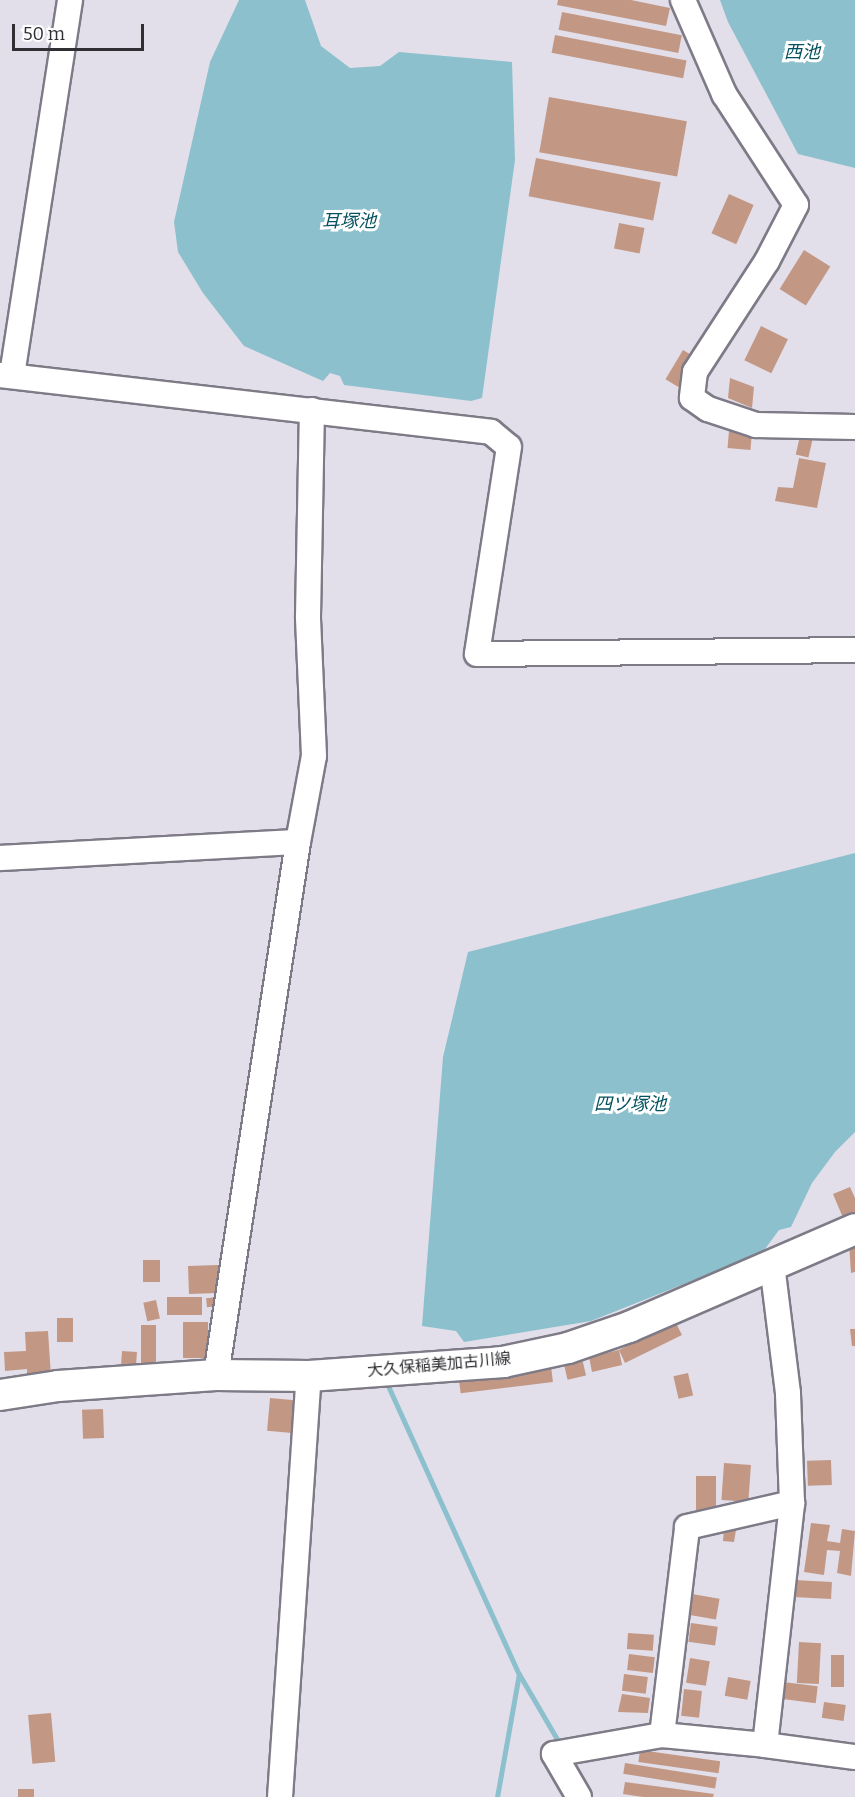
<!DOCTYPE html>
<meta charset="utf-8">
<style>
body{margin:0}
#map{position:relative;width:855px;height:1797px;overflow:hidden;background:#e2dfeb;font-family:Bitter,"Noto Sans JP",serif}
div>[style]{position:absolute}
.water>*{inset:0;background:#8cc0cc}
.stream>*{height:5px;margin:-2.5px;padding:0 2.5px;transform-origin:2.5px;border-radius:2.5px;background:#8cc0cc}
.building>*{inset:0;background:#c29885;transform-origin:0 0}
.roads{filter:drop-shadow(2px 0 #7e7b87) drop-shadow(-2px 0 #7e7b87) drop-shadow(0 2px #7e7b87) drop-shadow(0 -2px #7e7b87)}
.minor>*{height:24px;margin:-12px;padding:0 12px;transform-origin:12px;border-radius:12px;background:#fff}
.major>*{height:30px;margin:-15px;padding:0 15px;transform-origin:15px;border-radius:15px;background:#fff}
span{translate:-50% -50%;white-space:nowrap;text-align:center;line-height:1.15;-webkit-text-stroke:6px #fff;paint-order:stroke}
.street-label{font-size:16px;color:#302f34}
.water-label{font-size:18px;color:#04525f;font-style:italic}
.scale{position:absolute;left:12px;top:24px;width:132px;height:27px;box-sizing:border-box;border:3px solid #302f34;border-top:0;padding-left:8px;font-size:18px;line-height:21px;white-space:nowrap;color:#302f34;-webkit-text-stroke:4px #fff;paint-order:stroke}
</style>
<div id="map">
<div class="water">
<i style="clip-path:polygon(239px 0,305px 0,321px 46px,350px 68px,380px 66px,399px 52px,512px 62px,515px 160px,482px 398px,471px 401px,344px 385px,340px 376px,330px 373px,323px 381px,244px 346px,203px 293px,178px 252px,174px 222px,210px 62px)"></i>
<i style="clip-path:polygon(720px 0,855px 0,855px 168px,798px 154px,728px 22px)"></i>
<i style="clip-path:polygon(855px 853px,855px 1132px,835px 1152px,812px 1183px,791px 1227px,779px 1230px,762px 1253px,591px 1321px,464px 1342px,456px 1331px,422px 1326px,443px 1057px,468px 952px)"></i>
</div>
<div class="stream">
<i style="left:389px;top:1388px;width:314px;rotate:65.6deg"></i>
<i style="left:519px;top:1674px;width:83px;rotate:59.7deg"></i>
<i style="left:497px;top:1797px;width:125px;rotate:-79.9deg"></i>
</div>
<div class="building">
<i style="clip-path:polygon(558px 0,631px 0,670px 8px,666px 26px,557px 5px)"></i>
<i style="left:562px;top:12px;width:122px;height:18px;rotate:11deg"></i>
<i style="left:555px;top:35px;width:134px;height:18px;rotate:11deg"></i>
<i style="left:549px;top:97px;width:140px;height:56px;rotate:10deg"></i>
<i style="left:536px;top:158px;width:127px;height:39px;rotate:11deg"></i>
<i style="left:729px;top:194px;width:27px;height:43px;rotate:24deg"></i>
<i style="left:619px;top:223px;width:26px;height:26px;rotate:11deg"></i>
<i style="left:804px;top:250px;width:31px;height:46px;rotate:32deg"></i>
<i style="left:761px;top:326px;width:30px;height:38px;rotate:26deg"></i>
<i style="left:683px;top:350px;width:17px;height:34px;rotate:31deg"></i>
<i style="clip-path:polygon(730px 378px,754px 387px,752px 408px,728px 398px)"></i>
<i style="left:729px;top:431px;width:23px;height:17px;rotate:5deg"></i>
<i style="left:800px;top:436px;width:13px;height:19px;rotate:13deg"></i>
<i style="clip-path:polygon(799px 458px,826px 463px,817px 508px,775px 501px,778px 487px,793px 488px)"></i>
<i style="clip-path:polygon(850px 1187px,855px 1198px,855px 1221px,846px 1225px,833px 1194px)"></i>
<i style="clip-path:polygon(855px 1242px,855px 1272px,851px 1273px,849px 1243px)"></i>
<i style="left:160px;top:1260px;width:22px;height:17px;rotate:90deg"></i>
<i style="left:218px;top:1265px;width:28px;height:30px;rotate:88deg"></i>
<i style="left:202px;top:1297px;width:18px;height:35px;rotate:90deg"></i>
<i style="left:218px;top:1297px;width:9px;height:12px;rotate:84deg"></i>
<i style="left:156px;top:1300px;width:19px;height:13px;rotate:78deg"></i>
<i style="left:73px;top:1318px;width:24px;height:16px;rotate:90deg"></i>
<i style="clip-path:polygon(675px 1321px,682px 1335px,625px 1363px,619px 1350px,622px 1365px,592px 1372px,589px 1357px,619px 1350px)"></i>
<i style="left:183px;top:1322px;width:25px;height:36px"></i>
<i style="left:141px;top:1325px;width:15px;height:44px"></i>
<i style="clip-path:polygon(850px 1329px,855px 1329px,855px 1346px,852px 1346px)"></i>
<i style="clip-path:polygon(48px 1331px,51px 1376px,27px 1378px,27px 1369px,5px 1371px,4px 1352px,26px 1351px,25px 1332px)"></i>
<i style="left:122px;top:1351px;width:15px;height:17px;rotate:4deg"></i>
<i style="left:582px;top:1358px;width:18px;height:19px;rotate:77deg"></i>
<i style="left:551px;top:1366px;width:16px;height:93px;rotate:83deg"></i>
<i style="left:688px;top:1373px;width:23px;height:15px;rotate:77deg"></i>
<i style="left:270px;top:1398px;width:25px;height:33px;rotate:5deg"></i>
<i style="left:103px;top:1409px;width:29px;height:21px;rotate:88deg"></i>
<i style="left:831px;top:1460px;width:25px;height:24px;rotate:88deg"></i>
<i style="left:724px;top:1463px;width:27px;height:37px;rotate:4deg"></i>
<i style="left:696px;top:1476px;width:20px;height:35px"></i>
<i style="clip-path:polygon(811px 1523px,830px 1525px,827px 1541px,840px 1543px,842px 1529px,855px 1531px,851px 1576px,837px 1573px,840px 1551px,827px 1550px,824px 1575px,804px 1572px)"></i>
<i style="clip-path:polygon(724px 1528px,736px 1530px,734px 1542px,723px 1541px)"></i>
<i style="left:794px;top:1580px;width:38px;height:17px;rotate:3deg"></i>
<i style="left:692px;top:1594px;width:28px;height:21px;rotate:10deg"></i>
<i style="left:691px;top:1623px;width:27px;height:19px;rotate:8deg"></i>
<i style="left:628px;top:1633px;width:26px;height:16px;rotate:4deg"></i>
<i style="left:799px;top:1642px;width:22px;height:41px;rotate:3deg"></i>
<i style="left:629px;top:1654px;width:26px;height:16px;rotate:7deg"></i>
<i style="left:831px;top:1655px;width:13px;height:32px"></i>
<i style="left:690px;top:1658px;width:20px;height:25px;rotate:9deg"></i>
<i style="left:624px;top:1674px;width:24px;height:17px;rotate:7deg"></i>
<i style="left:728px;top:1677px;width:23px;height:19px;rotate:10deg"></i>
<i style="left:783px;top:1682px;width:35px;height:17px;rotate:7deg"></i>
<i style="left:684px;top:1689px;width:18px;height:27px;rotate:6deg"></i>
<i style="clip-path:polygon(622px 1694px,650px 1698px,648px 1713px,618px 1712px)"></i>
<i style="left:824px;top:1702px;width:22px;height:16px;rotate:8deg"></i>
<i style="left:51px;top:1713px;width:49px;height:23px;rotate:85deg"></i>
<i style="left:640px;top:1750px;width:81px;height:12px;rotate:8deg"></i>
<i style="left:625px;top:1763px;width:93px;height:11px;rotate:9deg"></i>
<i style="clip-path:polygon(625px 1782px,714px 1794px,713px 1797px,643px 1797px,623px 1794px)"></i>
<i style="left:18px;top:1789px;width:16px;height:8px"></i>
</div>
<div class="roads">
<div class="minor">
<i style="left:683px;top:0;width:103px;rotate:66.4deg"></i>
<i style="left:724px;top:94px;width:132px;rotate:57deg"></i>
<i style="left:796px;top:205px;width:63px;rotate:117.4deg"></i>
<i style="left:767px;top:261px;width:132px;rotate:123deg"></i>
<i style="left:695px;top:372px;width:26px;rotate:97deg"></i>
<i style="left:692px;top:398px;width:19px;rotate:35deg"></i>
<i style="left:708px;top:409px;width:51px;rotate:18.4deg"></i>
<i style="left:756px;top:425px;width:99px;rotate:1.2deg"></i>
<i style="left:0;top:375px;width:494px;rotate:6.6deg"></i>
<i style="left:491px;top:432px;width:23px;rotate:40deg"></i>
<i style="left:509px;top:447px;width:209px;rotate:98.8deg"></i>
<i style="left:477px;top:654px;width:378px;rotate:-0.6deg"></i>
<i style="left:12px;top:375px;width:379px;rotate:-81.2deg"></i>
<i style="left:0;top:858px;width:298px;rotate:-3.1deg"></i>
<i style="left:216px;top:1375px;width:539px;rotate:-81.25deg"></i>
<i style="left:298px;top:842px;width:87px;rotate:-79.5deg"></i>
<i style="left:314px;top:756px;width:140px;rotate:-92.5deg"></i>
<i style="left:308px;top:616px;width:206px;rotate:-88.9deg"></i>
<i style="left:662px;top:1735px;width:209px;rotate:-83.1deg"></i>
<i style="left:687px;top:1527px;width:108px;rotate:-12.9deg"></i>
<i style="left:765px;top:1745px;width:244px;rotate:-83.6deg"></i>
<i style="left:792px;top:1503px;width:110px;rotate:-92.1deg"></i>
<i style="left:788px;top:1393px;width:130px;rotate:-97.1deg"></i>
<i style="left:280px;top:1797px;width:422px;rotate:-86.1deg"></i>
<i style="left:579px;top:1797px;width:50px;rotate:-120.2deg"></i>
<i style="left:554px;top:1754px;width:110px;rotate:-10deg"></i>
<i style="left:662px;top:1735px;width:103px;rotate:5.5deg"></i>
<i style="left:765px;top:1745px;width:91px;rotate:7.6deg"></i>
</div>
<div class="major">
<i style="left:0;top:1395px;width:59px;rotate:-8.8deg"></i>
<i style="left:58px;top:1386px;width:158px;rotate:-4deg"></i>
<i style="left:216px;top:1375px;width:93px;rotate:0.6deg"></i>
<i style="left:309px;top:1376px;width:195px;rotate:-4.1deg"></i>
<i style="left:503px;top:1362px;width:66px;rotate:-12.2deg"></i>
<i style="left:568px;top:1348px;width:65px;rotate:-19deg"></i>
<i style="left:629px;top:1327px;width:246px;rotate:-23.4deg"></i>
</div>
</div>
<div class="street-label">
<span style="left:439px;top:1365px;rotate:-5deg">大久保稲美加古川線</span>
</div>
<div class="water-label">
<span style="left:802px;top:52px">西池</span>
<span style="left:349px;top:221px">耳塚池</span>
<span style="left:630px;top:1104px">四ツ塚池</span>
</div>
<div class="scale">50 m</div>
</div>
